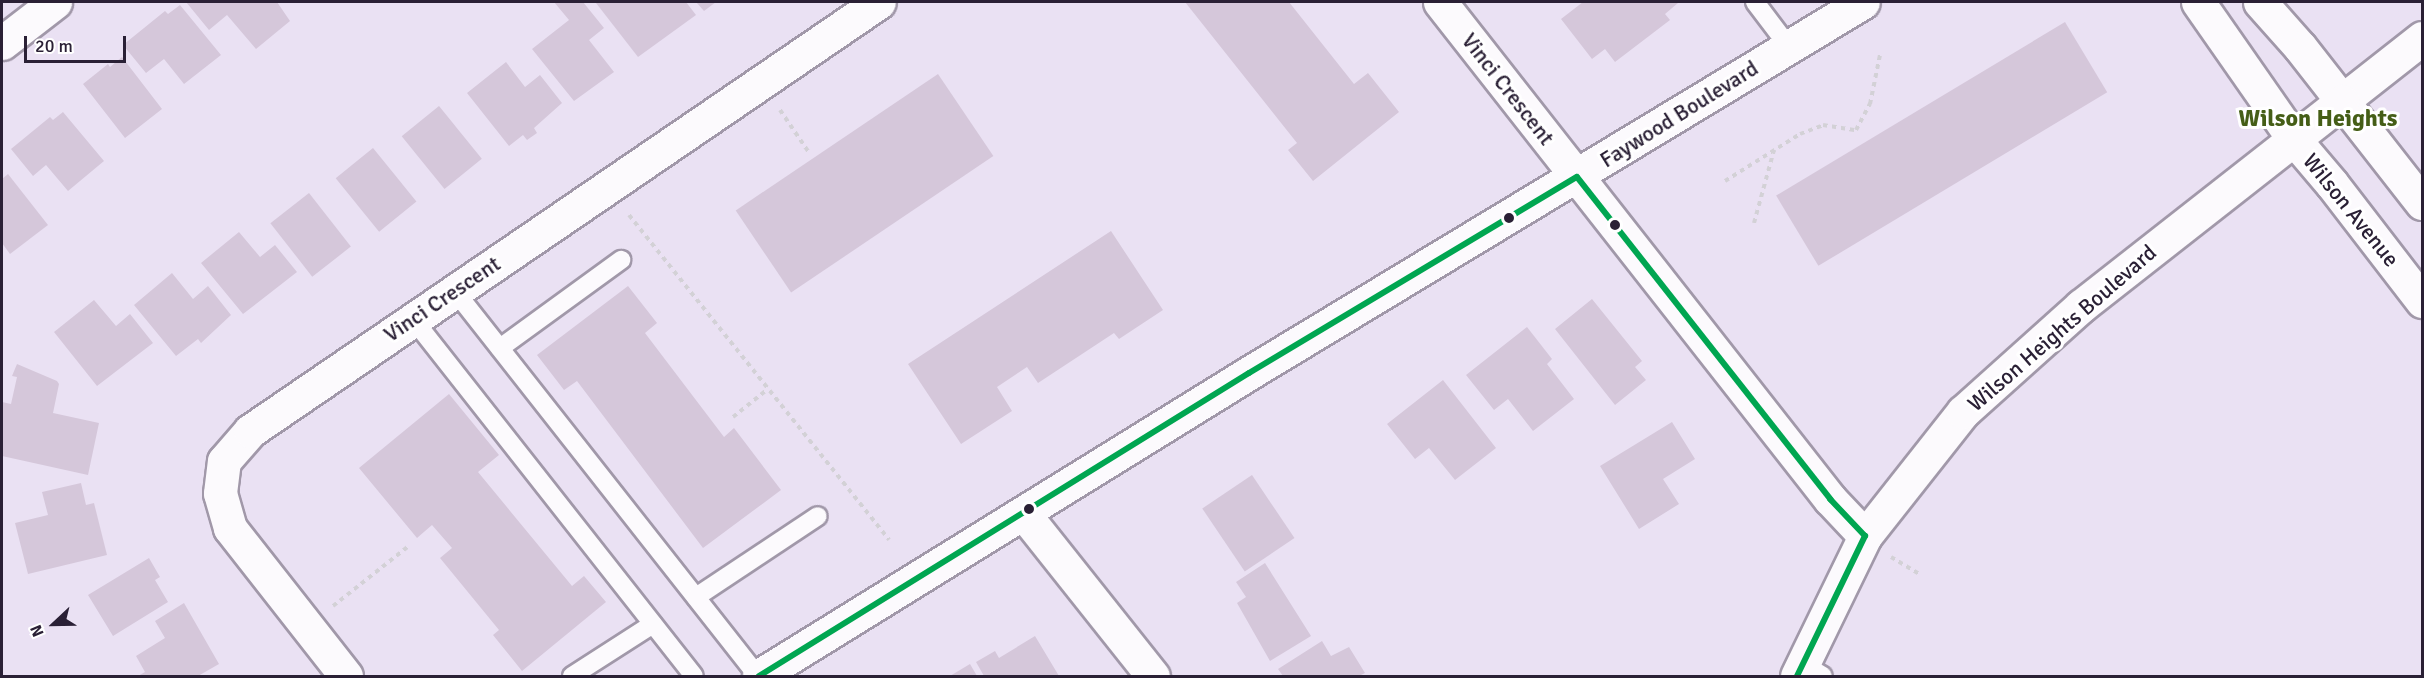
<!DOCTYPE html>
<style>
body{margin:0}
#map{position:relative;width:2424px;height:678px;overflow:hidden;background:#eae1f3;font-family:Signika,sans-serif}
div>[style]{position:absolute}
.building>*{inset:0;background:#d5c7da;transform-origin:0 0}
.path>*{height:4px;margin-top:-2px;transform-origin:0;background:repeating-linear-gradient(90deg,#d3d1d6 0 4.5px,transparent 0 9px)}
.roads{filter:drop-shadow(2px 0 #a198a9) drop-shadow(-2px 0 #a198a9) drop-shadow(0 2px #a198a9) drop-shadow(0 -2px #a198a9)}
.lane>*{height:18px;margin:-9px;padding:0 9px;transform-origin:9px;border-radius:9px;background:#fcfafd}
.street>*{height:33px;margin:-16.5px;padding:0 16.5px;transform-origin:16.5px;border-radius:16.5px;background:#fcfafd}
.secondary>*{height:33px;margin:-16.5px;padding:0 16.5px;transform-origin:16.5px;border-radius:16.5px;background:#fcfafd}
.bus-1>*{height:6px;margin:-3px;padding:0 3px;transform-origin:3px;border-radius:3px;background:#00a651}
.dots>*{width:16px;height:16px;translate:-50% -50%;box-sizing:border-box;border:3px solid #fff;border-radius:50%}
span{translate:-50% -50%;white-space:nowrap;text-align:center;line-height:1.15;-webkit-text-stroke:6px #fff;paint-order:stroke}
.street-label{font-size:22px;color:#2a2035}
.neighbourhood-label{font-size:24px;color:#455e17;font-weight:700}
.frame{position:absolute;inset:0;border:3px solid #2a2035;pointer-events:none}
.north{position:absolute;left:24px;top:594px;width:60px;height:60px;-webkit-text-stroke:4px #fff;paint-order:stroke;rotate:248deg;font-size:16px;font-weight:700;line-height:24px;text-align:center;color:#2a2035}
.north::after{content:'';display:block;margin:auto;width:21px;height:27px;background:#2a2035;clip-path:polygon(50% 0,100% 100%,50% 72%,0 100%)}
.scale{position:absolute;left:24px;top:36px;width:102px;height:27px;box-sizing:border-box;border:3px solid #2a2035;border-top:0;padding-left:8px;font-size:18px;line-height:21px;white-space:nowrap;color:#2a2035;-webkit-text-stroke:4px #fff;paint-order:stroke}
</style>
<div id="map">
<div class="building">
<i style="clip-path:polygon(186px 2px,277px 2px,290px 21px,256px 49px,227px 15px,209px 30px)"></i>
<i style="clip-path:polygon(554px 2px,583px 2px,604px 28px,589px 40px,614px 72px,574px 101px,532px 49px,569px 20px)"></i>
<i style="clip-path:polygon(597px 2px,686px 2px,696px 15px,638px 57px,596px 3px)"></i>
<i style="clip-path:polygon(696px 2px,716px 2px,704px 11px)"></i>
<i style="clip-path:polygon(1185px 2px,1289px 2px,1354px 84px,1368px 73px,1399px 112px,1313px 181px,1288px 150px,1297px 143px)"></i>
<i style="clip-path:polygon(1583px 2px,1677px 2px,1678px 3px,1665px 14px,1670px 20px,1615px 62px,1605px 49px,1592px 59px,1561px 19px)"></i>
<i style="clip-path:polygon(180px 5px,221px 55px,184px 84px,164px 59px,146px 73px,123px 45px,165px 11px,168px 14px)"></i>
<i style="left:2065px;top:22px;width:82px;height:337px;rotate:59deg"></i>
<i style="clip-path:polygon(122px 57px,162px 109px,125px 138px,83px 84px,108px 64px,110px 67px)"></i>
<i style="clip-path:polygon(506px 62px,525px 87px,540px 75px,562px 103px,534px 128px,537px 133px,527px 140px,523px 135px,509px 146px,467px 93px)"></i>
<i style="left:938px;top:74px;width:99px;height:244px;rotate:56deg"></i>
<i style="left:439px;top:106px;width:68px;height:48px;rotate:51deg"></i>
<i style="clip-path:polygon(63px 112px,104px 161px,68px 191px,46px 165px,33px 176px,11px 149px,50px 117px,53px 120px)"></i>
<i style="left:373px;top:148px;width:69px;height:48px;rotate:51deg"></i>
<i style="clip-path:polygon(8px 174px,48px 225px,10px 254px,2px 243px,2px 179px)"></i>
<i style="left:309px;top:193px;width:68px;height:49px;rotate:52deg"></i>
<i style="clip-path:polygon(1111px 231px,1163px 310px,1119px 339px,1114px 333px,1038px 383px,1027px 367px,997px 387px,1012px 411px,961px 444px,908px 364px)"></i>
<i style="clip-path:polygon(239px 232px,260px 257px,275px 245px,297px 272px,243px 314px,201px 263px)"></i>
<i style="clip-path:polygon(172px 273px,193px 299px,208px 286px,231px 315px,201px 343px,198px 339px,176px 356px,134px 305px)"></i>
<i style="clip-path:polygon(628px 286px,657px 323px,645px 333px,724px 437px,734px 428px,781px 490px,703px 548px,577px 381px,564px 390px,537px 355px)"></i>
<i style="clip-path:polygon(1592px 299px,1642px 361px,1635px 367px,1646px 380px,1615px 405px,1555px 329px)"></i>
<i style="clip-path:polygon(94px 300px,116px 326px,130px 314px,153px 343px,97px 386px,54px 332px)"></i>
<i style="clip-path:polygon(1527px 327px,1552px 359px,1547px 364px,1574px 399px,1533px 431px,1508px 399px,1494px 410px,1466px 375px)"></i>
<i style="clip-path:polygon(17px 364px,57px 381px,59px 384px,53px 413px,99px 423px,88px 475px,2px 456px,2px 402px,11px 404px,17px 377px,12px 376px)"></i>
<i style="clip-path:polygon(1443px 380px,1496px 448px,1455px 480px,1429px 448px,1415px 459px,1387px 424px)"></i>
<i style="clip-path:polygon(449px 394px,499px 455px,478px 472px,572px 586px,584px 576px,606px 602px,522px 671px,493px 635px,499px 630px,440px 558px,452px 548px,432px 525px,417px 538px,359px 468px)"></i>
<i style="clip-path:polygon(1672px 422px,1695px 459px,1663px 479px,1679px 504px,1639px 529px,1600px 466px)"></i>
<i style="left:1252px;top:475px;width:76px;height:60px;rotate:56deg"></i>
<i style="clip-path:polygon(81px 483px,86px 505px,94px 503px,107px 555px,28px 574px,15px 523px,48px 515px,42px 492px)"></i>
<i style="clip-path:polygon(149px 558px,160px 577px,155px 580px,168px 602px,113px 636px,88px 595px)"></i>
<i style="clip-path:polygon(1265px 563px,1311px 636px,1270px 661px,1237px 603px,1246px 597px,1236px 582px)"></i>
<i style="clip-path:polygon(184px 603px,219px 664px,198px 676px,138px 676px,145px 672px,136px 656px,165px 638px,155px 621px)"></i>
<i style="clip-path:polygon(1035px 636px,1059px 676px,984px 676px,976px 662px,995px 651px,999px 658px)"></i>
<i style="clip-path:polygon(1322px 641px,1331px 656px,1349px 647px,1365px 673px,1359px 676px,1283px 676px,1278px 669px)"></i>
<i style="clip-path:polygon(970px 664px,977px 676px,950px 676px)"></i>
</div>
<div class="path">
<i style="left:780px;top:110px;width:50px;rotate:55.7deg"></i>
<i style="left:1725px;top:181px;width:89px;rotate:-32.1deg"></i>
<i style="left:1800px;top:134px;width:25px;rotate:-21deg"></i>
<i style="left:1823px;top:125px;width:33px;rotate:9deg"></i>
<i style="left:1856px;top:130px;width:30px;rotate:-62deg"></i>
<i style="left:1870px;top:104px;width:50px;rotate:-78.5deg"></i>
<i style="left:629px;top:215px;width:416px;rotate:51.3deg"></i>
<i style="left:1754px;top:223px;width:76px;rotate:-74.7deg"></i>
<i style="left:733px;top:417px;width:45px;rotate:-38.7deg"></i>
<i style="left:1891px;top:557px;width:35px;rotate:31deg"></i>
<i style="left:333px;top:606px;width:98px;rotate:-38.4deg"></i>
</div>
<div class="roads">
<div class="lane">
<i style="left:1755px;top:2px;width:56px;rotate:52.9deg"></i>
<i style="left:454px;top:290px;width:491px;rotate:51.8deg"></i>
<i style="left:413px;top:319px;width:454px;rotate:51.8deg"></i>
<i style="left:500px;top:348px;width:150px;rotate:-36deg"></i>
<i style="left:696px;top:597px;width:146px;rotate:-33.6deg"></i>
<i style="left:1803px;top:664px;width:23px;rotate:31deg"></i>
<i style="left:572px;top:676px;width:96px;rotate:-32.7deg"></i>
</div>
<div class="street">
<i style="left:1440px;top:2px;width:632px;rotate:51.88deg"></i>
<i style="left:1830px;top:499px;width:51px;rotate:46.6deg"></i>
<i style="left:2px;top:43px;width:67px;rotate:-37.7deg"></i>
<i style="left:2342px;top:101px;width:102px;rotate:-38.2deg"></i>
<i style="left:1024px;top:514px;width:207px;rotate:51.5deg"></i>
<i style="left:346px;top:676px;width:188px;rotate:-128.1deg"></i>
<i style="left:230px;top:528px;width:36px;rotate:-106deg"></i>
<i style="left:220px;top:493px;width:32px;rotate:-83deg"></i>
<i style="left:224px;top:461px;width:40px;rotate:-49deg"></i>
<i style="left:250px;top:431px;width:761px;rotate:-34.3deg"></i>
<i style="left:759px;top:676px;width:576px;rotate:-31.73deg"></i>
<i style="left:1249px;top:373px;width:717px;rotate:-31.14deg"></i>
</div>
<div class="secondary">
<i style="left:2198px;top:2px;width:166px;rotate:55.1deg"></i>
<i style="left:2293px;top:138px;width:60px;rotate:49.7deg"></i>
<i style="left:2332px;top:184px;width:148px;rotate:52.4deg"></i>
<i style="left:2260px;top:2px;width:60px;rotate:48.4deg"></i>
<i style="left:2300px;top:47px;width:198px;rotate:52deg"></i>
<i style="left:1797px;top:676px;width:156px;rotate:-64.1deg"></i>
<i style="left:1865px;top:536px;width:158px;rotate:-51.7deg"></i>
<i style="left:1963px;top:412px;width:159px;rotate:-41.9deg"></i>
<i style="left:2081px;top:306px;width:332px;rotate:-38.1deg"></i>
</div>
</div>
<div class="bus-1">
<i style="left:1577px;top:177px;width:410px;rotate:51.8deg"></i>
<i style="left:1830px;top:499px;width:51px;rotate:46.6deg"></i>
<i style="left:759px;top:676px;width:576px;rotate:-31.73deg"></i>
<i style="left:1249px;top:373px;width:382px;rotate:-30.9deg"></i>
<i style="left:1797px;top:676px;width:156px;rotate:-64.1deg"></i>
</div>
<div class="dots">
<i style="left:1509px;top:218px;background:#2a2035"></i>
<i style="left:1615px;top:225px;background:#2a2035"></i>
<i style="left:1029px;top:509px;background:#2a2035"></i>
</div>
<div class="street-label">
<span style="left:1508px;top:89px;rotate:52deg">Vinci Crescent</span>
<span style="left:1679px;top:114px;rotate:-32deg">Faywood Boulevard</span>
<span style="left:2351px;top:210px;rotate:51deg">Wilson Avenue</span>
<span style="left:442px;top:299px;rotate:-34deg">Vinci Crescent</span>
<span style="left:2062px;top:328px;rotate:-41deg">Wilson Heights Boulevard</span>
</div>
<div class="neighbourhood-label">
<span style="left:2318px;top:119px">Wilson Heights</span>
</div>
<div class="frame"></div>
<div class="north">N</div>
<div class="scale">20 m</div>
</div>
